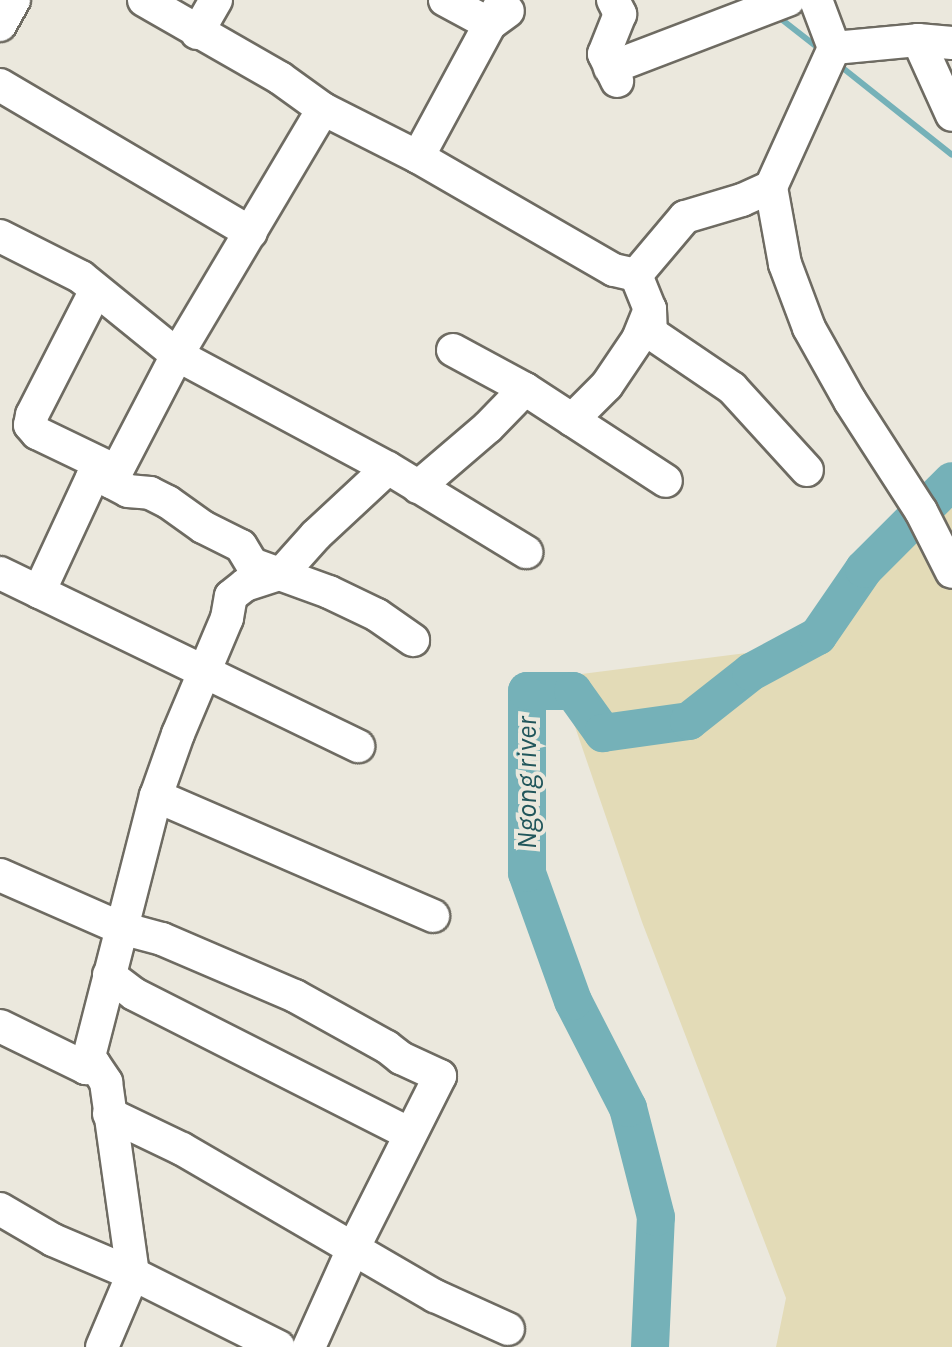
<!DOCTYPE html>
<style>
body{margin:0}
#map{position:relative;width:952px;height:1347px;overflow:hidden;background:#ebe8dd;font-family:Karla,sans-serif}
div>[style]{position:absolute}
.green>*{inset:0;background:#e3dbb7}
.stream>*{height:6px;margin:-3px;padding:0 3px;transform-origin:3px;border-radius:3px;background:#75b1b8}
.river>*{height:38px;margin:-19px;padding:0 19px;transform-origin:19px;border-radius:19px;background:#75b1b8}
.roads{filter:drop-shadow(2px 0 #6e6b62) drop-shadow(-2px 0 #6e6b62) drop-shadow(0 2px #6e6b62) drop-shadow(0 -2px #6e6b62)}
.minor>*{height:32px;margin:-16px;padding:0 16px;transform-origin:16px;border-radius:16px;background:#fff}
span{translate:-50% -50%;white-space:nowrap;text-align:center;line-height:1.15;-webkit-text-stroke:8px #ebe8dd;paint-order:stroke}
.water-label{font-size:28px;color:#21565b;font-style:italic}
</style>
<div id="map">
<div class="green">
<i style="clip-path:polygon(952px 482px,952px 1347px,776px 1347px,786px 1298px,642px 922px,558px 677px,786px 648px)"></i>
</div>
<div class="stream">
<i style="left:776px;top:15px;width:57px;rotate:37.9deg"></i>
<i style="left:839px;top:65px;width:144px;rotate:38.5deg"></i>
</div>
<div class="river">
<i style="left:650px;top:1347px;width:130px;rotate:-87.4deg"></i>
<i style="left:656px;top:1217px;width:113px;rotate:-104.4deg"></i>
<i style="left:628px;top:1108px;width:120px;rotate:-117.2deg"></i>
<i style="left:573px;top:1001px;width:136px;rotate:-109.8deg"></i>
<i style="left:527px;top:873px;width:182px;rotate:-90deg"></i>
<i style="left:527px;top:691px;width:46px"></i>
<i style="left:573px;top:691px;width:52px;rotate:54.5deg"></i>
<i style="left:603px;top:733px;width:87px;rotate:-7.9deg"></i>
<i style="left:689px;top:721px;width:79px;rotate:-38.3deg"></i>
<i style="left:751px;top:672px;width:76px;rotate:-28.2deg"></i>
<i style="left:818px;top:636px;width:81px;rotate:-55.5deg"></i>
<i style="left:864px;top:569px;width:124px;rotate:-45deg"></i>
</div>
<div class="roads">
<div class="minor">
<i style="left:144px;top:0;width:157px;rotate:29.8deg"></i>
<i style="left:280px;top:78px;width:53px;rotate:35.8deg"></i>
<i style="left:323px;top:109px;width:106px;rotate:26.8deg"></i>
<i style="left:418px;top:157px;width:226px;rotate:30deg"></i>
<i style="left:614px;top:270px;width:23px;rotate:13deg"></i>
<i style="left:445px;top:0;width:51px;rotate:28.1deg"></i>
<i style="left:490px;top:24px;width:22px;rotate:-36deg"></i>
<i style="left:613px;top:0;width:16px;rotate:63deg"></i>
<i style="left:620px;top:14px;width:43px;rotate:111.8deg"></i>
<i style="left:604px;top:54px;width:30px;rotate:64deg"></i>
<i style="left:816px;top:0;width:51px;rotate:69.4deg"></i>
<i style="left:834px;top:48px;width:153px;rotate:114.4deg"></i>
<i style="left:771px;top:187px;width:78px;rotate:79.7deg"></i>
<i style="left:785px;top:264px;width:68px;rotate:69.4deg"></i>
<i style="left:809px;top:328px;width:84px;rotate:60.7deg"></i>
<i style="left:850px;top:401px;width:131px;rotate:57.2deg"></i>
<i style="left:921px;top:511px;width:68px;rotate:63.1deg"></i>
<i style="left:0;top:25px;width:29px;rotate:-61deg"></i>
<i style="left:197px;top:33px;width:38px;rotate:-60deg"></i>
<i style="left:918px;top:40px;width:82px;rotate:65.6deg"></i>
<i style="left:834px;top:48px;width:84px;rotate:-5.4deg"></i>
<i style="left:918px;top:40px;width:34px;rotate:5deg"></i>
<i style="left:610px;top:68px;width:191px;rotate:-20.9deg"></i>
<i style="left:0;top:85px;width:291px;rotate:30.5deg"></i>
<i style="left:418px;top:157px;width:179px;rotate:-61.6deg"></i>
<i style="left:0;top:236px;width:91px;rotate:26.8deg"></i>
<i style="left:81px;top:277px;width:124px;rotate:39.1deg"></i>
<i style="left:177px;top:355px;width:239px;rotate:28.2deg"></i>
<i style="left:388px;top:468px;width:162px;rotate:31.3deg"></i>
<i style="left:636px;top:275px;width:37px;rotate:68deg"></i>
<i style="left:650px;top:309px;width:24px;rotate:88deg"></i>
<i style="left:651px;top:333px;width:98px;rotate:34.2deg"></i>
<i style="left:732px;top:388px;width:111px;rotate:47.6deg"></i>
<i style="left:636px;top:275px;width:76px;rotate:-49.8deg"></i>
<i style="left:685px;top:217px;width:59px;rotate:-16.6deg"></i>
<i style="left:742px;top:200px;width:32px;rotate:-24deg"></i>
<i style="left:96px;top:290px;width:140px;rotate:117.1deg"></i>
<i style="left:32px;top:415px;width:10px;rotate:101deg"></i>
<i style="left:30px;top:425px;width:11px;rotate:49deg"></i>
<i style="left:37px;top:433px;width:88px;rotate:25.7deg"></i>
<i style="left:453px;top:350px;width:82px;rotate:28.4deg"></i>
<i style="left:525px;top:389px;width:168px;rotate:33.1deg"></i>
<i style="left:572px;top:420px;width:49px;rotate:-45deg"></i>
<i style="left:607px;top:385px;width:55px;rotate:-56deg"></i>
<i style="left:638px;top:339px;width:32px;rotate:-68deg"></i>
<i style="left:111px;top:482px;width:143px;rotate:-62.5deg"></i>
<i style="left:177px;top:355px;width:286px;rotate:-59.3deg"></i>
<i style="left:418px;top:487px;width:92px;rotate:-40.6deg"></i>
<i style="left:488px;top:427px;width:53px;rotate:-45.8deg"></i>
<i style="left:0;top:573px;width:398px;rotate:25.8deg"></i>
<i style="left:39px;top:592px;width:126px;rotate:-65.1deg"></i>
<i style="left:92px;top:478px;width:7px;rotate:-27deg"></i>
<i style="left:98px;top:475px;width:34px;rotate:28deg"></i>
<i style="left:128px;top:491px;width:22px;rotate:5deg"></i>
<i style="left:150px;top:493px;width:20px;rotate:27deg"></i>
<i style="left:168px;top:502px;width:43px;rotate:35.5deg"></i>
<i style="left:203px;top:527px;width:42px;rotate:26.6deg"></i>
<i style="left:241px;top:546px;width:21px;rotate:59deg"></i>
<i style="left:252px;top:564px;width:82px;rotate:20deg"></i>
<i style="left:329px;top:592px;width:53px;rotate:25.6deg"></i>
<i style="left:377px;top:615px;width:44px;rotate:34.8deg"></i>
<i style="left:156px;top:796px;width:302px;rotate:23.4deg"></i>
<i style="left:0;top:875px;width:132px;rotate:23.7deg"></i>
<i style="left:121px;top:928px;width:42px;rotate:15deg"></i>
<i style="left:162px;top:939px;width:145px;rotate:23.2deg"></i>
<i style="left:295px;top:996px;width:105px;rotate:29deg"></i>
<i style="left:387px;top:1047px;width:18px;rotate:38deg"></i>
<i style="left:401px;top:1058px;width:43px;rotate:24.8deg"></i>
<i style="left:440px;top:1076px;width:194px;rotate:116.7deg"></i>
<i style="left:353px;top:1249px;width:107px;rotate:114.2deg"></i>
<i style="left:109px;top:975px;width:31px;rotate:37deg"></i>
<i style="left:134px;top:994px;width:309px;rotate:26.9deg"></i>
<i style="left:0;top:1026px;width:96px;rotate:26deg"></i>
<i style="left:86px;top:1068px;width:9px;rotate:-27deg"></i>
<i style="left:94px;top:1064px;width:22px;rotate:56deg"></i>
<i style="left:106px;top:1082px;width:194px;rotate:82deg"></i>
<i style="left:133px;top:1274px;width:79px;rotate:113deg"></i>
<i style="left:86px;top:1068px;width:281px;rotate:-75.6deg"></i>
<i style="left:156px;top:796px;width:66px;rotate:-70.5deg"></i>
<i style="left:178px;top:734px;width:126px;rotate:-67.1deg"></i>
<i style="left:227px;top:618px;width:22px;rotate:-80deg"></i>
<i style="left:231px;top:596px;width:18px;rotate:-38deg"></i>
<i style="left:245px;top:585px;width:39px;rotate:-18deg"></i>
<i style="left:282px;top:573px;width:51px;rotate:-48.2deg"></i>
<i style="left:316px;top:535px;width:98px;rotate:-42.9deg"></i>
<i style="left:109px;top:1114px;width:81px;rotate:25.6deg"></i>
<i style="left:182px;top:1149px;width:293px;rotate:30.2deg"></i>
<i style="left:435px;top:1296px;width:80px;rotate:24.3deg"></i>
<i style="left:0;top:1209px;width:61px;rotate:30.3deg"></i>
<i style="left:53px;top:1240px;width:87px;rotate:23deg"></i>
<i style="left:133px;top:1274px;width:163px;rotate:26.6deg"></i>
</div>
</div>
<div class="water-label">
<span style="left:527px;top:783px;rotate:-90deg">Ngong river</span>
</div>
</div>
